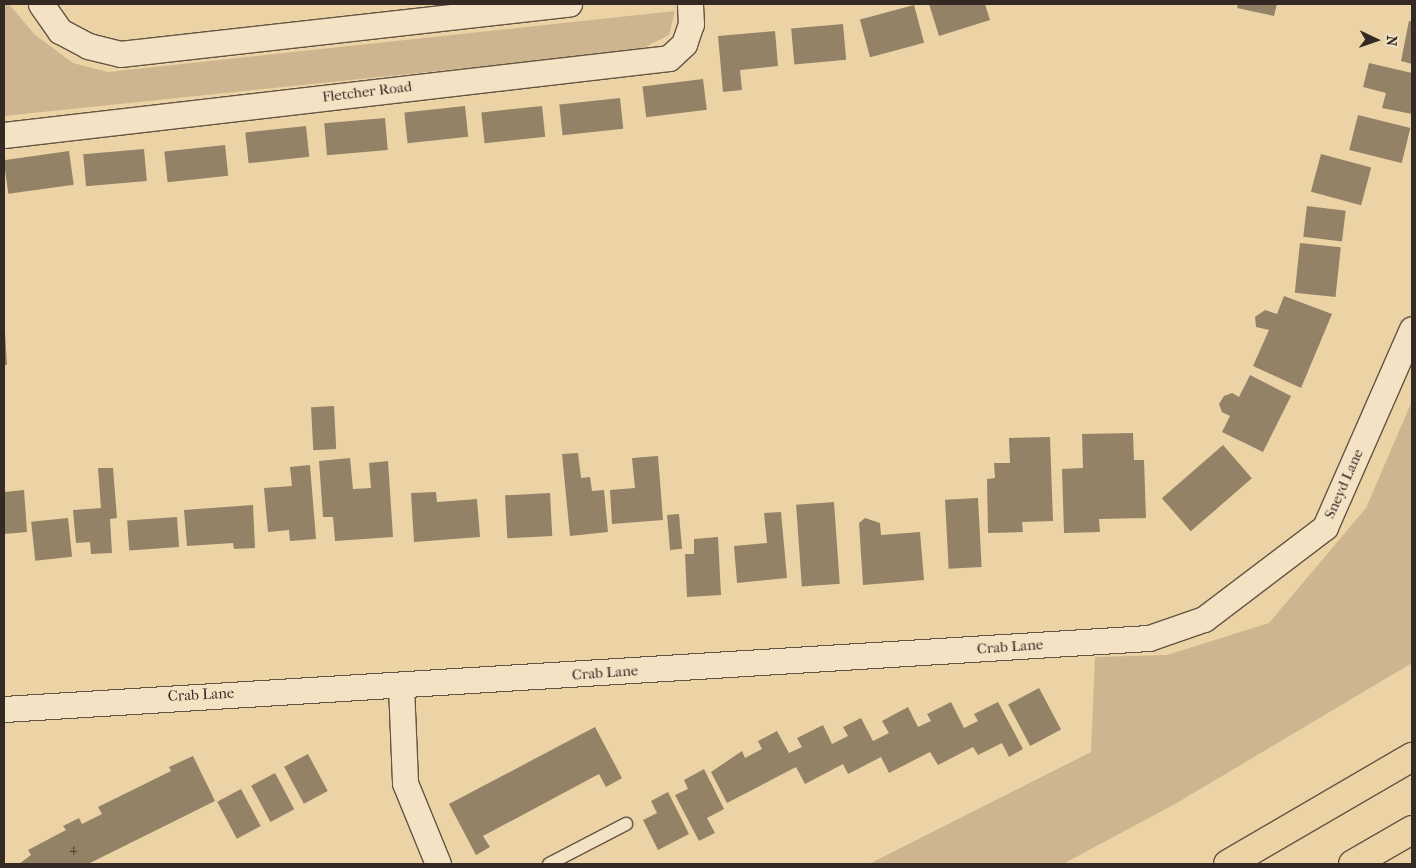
<!DOCTYPE html>
<style>
body{margin:0}
#map{position:relative;width:1416px;height:868px;overflow:hidden;background:#ecd3a5;font-family:"IM FELL French Canon",serif}
div>[style]{position:absolute}
.green>*{inset:0;background:#cdb68f}
.building>*{inset:0;background:#948267;transform-origin:0 0}
.roads{filter:drop-shadow(1px 0 #635444) drop-shadow(-1px 0 #635444) drop-shadow(0 1px #635444) drop-shadow(0 -1px #635444)}
.lane>*{height:12px;margin:-6px;padding:0 6px;transform-origin:6px;border-radius:6px;background:#f3e2c4}
.street>*{height:25px;margin:-12.5px;padding:0 12.5px;transform-origin:12.5px;border-radius:12.5px;background:#f3e2c4}
.highway>*{height:28px;margin:-14px;padding:0 14px;transform-origin:14px;border-radius:14px;background:#ecd3a5}
span{translate:-50% -50%;white-space:nowrap;text-align:center;line-height:1.15;-webkit-text-stroke:4px #f3e2c4;paint-order:stroke}
.number-label{font-size:12px;color:#4d4034}
.number-label span{-webkit-text-stroke-width:0}
.street-label{font-size:15px;color:#352a23}
.frame{position:absolute;inset:0;border:5px solid #352a23;pointer-events:none}
.north{position:absolute;left:1351px;top:15px;width:50px;height:50px;-webkit-text-stroke:4px #f3e2c4;paint-order:stroke;rotate:93deg;font-size:14px;font-weight:700;line-height:20px;text-align:center;color:#352a23}
.north::after{content:'';display:block;margin:auto;width:18px;height:22px;background:#352a23;clip-path:polygon(50% 0,100% 100%,50% 72%,0 100%)}
</style>
<div id="map">
<div class="green">
<i style="clip-path:polygon(4px 4px,9px 4px,34px 34px,73px 63px,108px 72px,675px 11px,669px 35px,639px 50px,4px 116px)"></i>
<i style="clip-path:polygon(1412px 401px,1412px 663px,1175px 804px,1063px 864px,869px 864px,1091px 752px,1095px 657px,1167px 655px,1269px 623px,1366px 508px)"></i>
</div>
<div class="building">
<i style="clip-path:polygon(929px 4px,985px 4px,990px 20px,939px 36px)"></i>
<i style="clip-path:polygon(1238px 4px,1277px 4px,1274px 16px,1237px 8px)"></i>
<i style="left:914px;top:5px;width:39px;height:56px;rotate:75deg"></i>
<i style="clip-path:polygon(1409px 21px,1412px 21px,1412px 64px,1401px 61px)"></i>
<i style="left:843px;top:24px;width:36px;height:52px;rotate:85deg"></i>
<i style="clip-path:polygon(775px 31px,778px 66px,740px 70px,742px 90px,723px 92px,718px 36px)"></i>
<i style="clip-path:polygon(1369px 63px,1412px 73px,1412px 114px,1382px 108px,1386px 93px,1363px 87px)"></i>
<i style="left:703px;top:79px;width:31px;height:61px;rotate:83deg"></i>
<i style="left:620px;top:98px;width:31px;height:61px;rotate:84deg"></i>
<i style="left:465px;top:106px;width:31px;height:61px;rotate:84deg"></i>
<i style="left:542px;top:106px;width:31px;height:61px;rotate:84deg"></i>
<i style="left:1358px;top:115px;width:54px;height:36px;rotate:14deg"></i>
<i style="left:385px;top:118px;width:32px;height:61px;rotate:85deg"></i>
<i style="left:306px;top:126px;width:31px;height:61px;rotate:84deg"></i>
<i style="left:225px;top:145px;width:31px;height:61px;rotate:84deg"></i>
<i style="left:144px;top:149px;width:32px;height:61px;rotate:85deg"></i>
<i style="left:69px;top:151px;width:34px;height:66px;rotate:82deg"></i>
<i style="left:1321px;top:154px;width:52px;height:39px;rotate:15deg"></i>
<i style="left:1307px;top:206px;width:39px;height:31px;rotate:7deg"></i>
<i style="left:1300px;top:243px;width:41px;height:50px;rotate:6deg"></i>
<i style="clip-path:polygon(1284px 296px,1332px 314px,1301px 388px,1253px 366px,1269px 330px,1256px 327px,1255px 317px,1265px 310px,1277px 314px)"></i>
<i style="clip-path:polygon(4px 332px,5px 332px,7px 365px,4px 365px)"></i>
<i style="clip-path:polygon(1250px 375px,1291px 396px,1263px 452px,1222px 432px,1230px 416px,1222px 412px,1219px 404px,1224px 396px,1232px 393px,1239px 397px)"></i>
<i style="left:334px;top:406px;width:43px;height:23px;rotate:87deg"></i>
<i style="clip-path:polygon(1133px 433px,1134px 460px,1144px 460px,1146px 518px,1099px 519px,1100px 532px,1064px 533px,1062px 469px,1083px 468px,1082px 434px)"></i>
<i style="clip-path:polygon(1050px 437px,1053px 521px,1022px 522px,1023px 532px,988px 533px,987px 479px,995px 478px,994px 463px,1010px 463px,1009px 438px)"></i>
<i style="left:1223px;top:445px;width:44px;height:81px;rotate:49deg"></i>
<i style="clip-path:polygon(578px 453px,581px 478px,590px 477px,592px 491px,604px 490px,608px 532px,570px 536px,562px 454px)"></i>
<i style="clip-path:polygon(658px 456px,663px 520px,612px 524px,610px 490px,635px 488px,632px 458px)"></i>
<i style="clip-path:polygon(350px 458px,353px 489px,371px 488px,369px 463px,388px 461px,393px 537px,335px 541px,333px 517px,323px 517px,319px 461px)"></i>
<i style="clip-path:polygon(310px 465px,316px 539px,290px 541px,289px 530px,268px 532px,264px 488px,292px 486px,290px 467px)"></i>
<i style="clip-path:polygon(98px 468px,113px 468px,117px 518px,110px 519px,112px 553px,91px 554px,90px 542px,76px 543px,73px 510px,101px 508px)"></i>
<i style="clip-path:polygon(24px 490px,27px 532px,4px 534px,4px 492px)"></i>
<i style="clip-path:polygon(436px 492px,437px 502px,477px 499px,480px 537px,414px 542px,411px 493px)"></i>
<i style="left:550px;top:493px;width:43px;height:45px;rotate:87deg"></i>
<i style="left:978px;top:498px;width:69px;height:33px;rotate:87deg"></i>
<i style="left:834px;top:502px;width:82px;height:38px;rotate:86deg"></i>
<i style="clip-path:polygon(253px 505px,255px 548px,234px 549px,233px 543px,187px 546px,184px 510px)"></i>
<i style="clip-path:polygon(781px 512px,787px 578px,737px 583px,734px 546px,767px 543px,764px 513px)"></i>
<i style="left:679px;top:514px;width:35px;height:12px;rotate:85deg"></i>
<i style="left:177px;top:517px;width:30px;height:50px;rotate:86deg"></i>
<i style="left:68px;top:518px;width:39px;height:37px;rotate:84deg"></i>
<i style="clip-path:polygon(865px 518px,880px 523px,881px 535px,920px 532px,924px 580px,863px 585px,859px 523px)"></i>
<i style="clip-path:polygon(718px 537px,721px 595px,687px 597px,685px 554px,694px 554px,694px 539px)"></i>
<i style="left:1039px;top:688px;width:47px;height:35px;rotate:62deg"></i>
<i style="clip-path:polygon(951px 702px,964px 728px,978px 721px,974px 714px,998px 702px,1023px 749px,1009px 757px,1002px 743px,978px 755px,973px 747px,938px 765px,930px 752px,889px 773px,881px 757px,848px 774px,843px 764px,805px 784px,796px 767px,727px 803px,711px 772px,742px 751px,745px 758px,762px 749px,758px 741px,777px 731px,789px 753px,802px 747px,797px 738px,823px 725px,832px 744px,848px 736px,843px 727px,861px 718px,873px 741px,889px 733px,882px 721px,908px 707px,918px 727px,931px 721px,927px 714px)"></i>
<i style="clip-path:polygon(595px 727px,622px 778px,606px 787px,599px 774px,483px 836px,490px 847px,476px 855px,449px 804px)"></i>
<i style="left:308px;top:754px;width:42px;height:27px;rotate:62deg"></i>
<i style="clip-path:polygon(193px 756px,215px 801px,88px 864px,19px 864px,31px 855px,28px 850px,66px 830px,63px 826px,79px 818px,82px 824px,102px 814px,98px 807px,171px 771px,169px 767px)"></i>
<i style="clip-path:polygon(704px 769px,724px 809px,707px 818px,715px 833px,699px 841px,675px 795px,688px 789px,684px 780px)"></i>
<i style="left:275px;top:773px;width:41px;height:27px;rotate:62deg"></i>
<i style="left:241px;top:789px;width:42px;height:27px;rotate:62deg"></i>
<i style="clip-path:polygon(668px 792px,689px 834px,658px 850px,643px 820px,657px 813px,651px 801px)"></i>
</div>
<div class="roads">
<div class="lane">
<i style="left:549px;top:864px;width:87px;rotate:-27.5deg"></i>
</div>
<div class="street">
<i style="left:41px;top:4px;width:33px;rotate:55deg"></i>
<i style="left:60px;top:31px;width:32px;rotate:28deg"></i>
<i style="left:88px;top:46px;width:33px;rotate:14deg"></i>
<i style="left:120px;top:54px;width:452px;rotate:-6.4deg"></i>
<i style="left:4px;top:135px;width:669px;rotate:-6.6deg"></i>
<i style="left:669px;top:58px;width:21px;rotate:-43deg"></i>
<i style="left:684px;top:44px;width:21px;rotate:-71deg"></i>
<i style="left:691px;top:24px;width:20px;rotate:-93deg"></i>
<i style="left:401px;top:686px;width:97px;rotate:87.6deg"></i>
<i style="left:405px;top:783px;width:87px;rotate:67.8deg"></i>
<i style="left:4px;top:709px;width:1147px;rotate:-3.55deg"></i>
<i style="left:1149px;top:638px;width:58px;rotate:-19.1deg"></i>
<i style="left:1204px;top:619px;width:152px;rotate:-37.2deg"></i>
<i style="left:1325px;top:527px;width:216px;rotate:-66.3deg"></i>
</div>
<div class="highway">
<i style="left:1228px;top:864px;width:213px;rotate:-30.2deg"></i>
<i style="left:1353px;top:864px;width:68px;rotate:-30deg"></i>
</div>
</div>
<div class="number-label">
<span style="left:73px;top:849px">4</span>
</div>
<div class="street-label">
<span style="left:367px;top:92px;rotate:-7deg">Fletcher Road</span>
<span style="left:1344px;top:484px;rotate:-66deg">Sneyd Lane</span>
<span style="left:1010px;top:647px;rotate:-4deg">Crab Lane</span>
<span style="left:605px;top:673px;rotate:-4deg">Crab Lane</span>
<span style="left:201px;top:695px;rotate:-3deg">Crab Lane</span>
</div>
<div class="frame"></div>
<div class="north">N</div>
</div>
